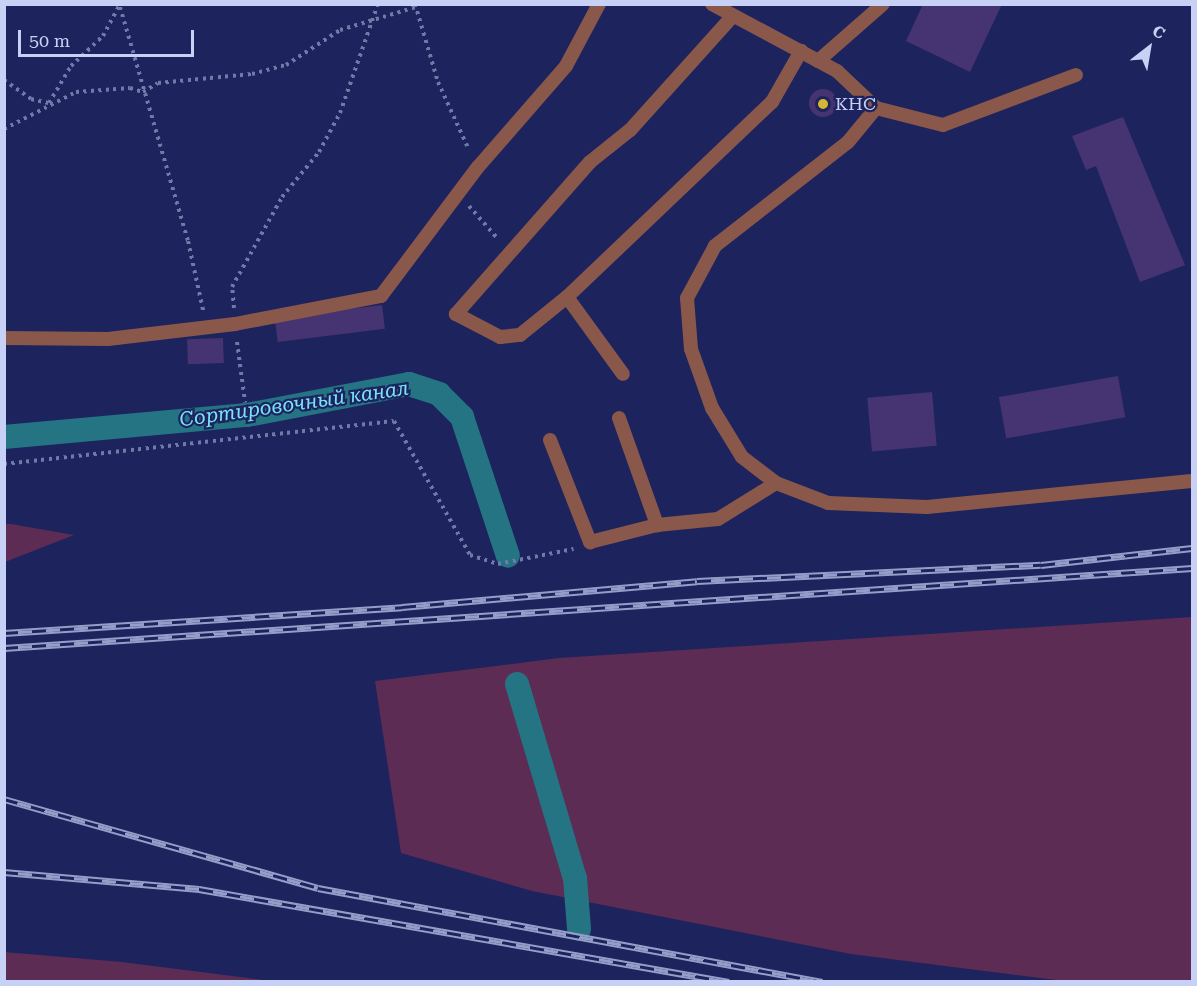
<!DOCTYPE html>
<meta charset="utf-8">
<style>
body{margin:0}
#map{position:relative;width:1197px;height:986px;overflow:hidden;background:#1d235d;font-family:"Roboto Serif",serif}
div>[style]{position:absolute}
.green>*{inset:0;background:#5c2c54}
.canal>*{height:24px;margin:-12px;padding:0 12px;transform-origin:12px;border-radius:12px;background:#257484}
.building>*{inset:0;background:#453471;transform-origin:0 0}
.round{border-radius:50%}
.path>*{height:4px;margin-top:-2px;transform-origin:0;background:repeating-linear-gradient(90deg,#7179a8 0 3px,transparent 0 7.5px)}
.lane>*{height:14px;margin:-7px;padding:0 7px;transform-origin:7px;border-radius:7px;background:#8a574b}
.rail>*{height:7px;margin-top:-3.5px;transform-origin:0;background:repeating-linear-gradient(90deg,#1d235d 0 14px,#959ec9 0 28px);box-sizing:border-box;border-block:2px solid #959ec9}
.dots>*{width:16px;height:16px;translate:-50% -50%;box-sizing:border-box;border:3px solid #1d235d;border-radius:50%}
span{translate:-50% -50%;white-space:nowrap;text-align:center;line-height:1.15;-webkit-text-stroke:4.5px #1d235d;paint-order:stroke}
.poi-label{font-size:18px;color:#c7d1f5}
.left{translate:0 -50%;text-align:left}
.water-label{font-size:20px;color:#79e2f9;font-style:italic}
.frame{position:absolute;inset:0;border:6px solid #c7d1f5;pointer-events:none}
.north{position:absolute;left:1119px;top:18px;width:60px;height:60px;-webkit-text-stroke:4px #1d235d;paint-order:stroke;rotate:31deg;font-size:16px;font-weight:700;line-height:24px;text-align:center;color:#c7d1f5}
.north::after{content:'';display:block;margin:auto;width:21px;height:27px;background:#c7d1f5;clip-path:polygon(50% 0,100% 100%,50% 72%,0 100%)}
.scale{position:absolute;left:18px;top:30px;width:176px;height:27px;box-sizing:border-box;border:3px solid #c7d1f5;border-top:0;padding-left:8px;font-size:18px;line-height:21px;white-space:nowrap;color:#c7d1f5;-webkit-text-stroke:4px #1d235d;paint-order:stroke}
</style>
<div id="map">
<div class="green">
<i style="clip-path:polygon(5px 524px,11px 524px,74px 535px,5px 562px)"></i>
<i style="clip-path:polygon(1192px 617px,1192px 981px,1064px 981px,851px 954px,532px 891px,401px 853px,375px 681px,559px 658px)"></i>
<i style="clip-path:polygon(4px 952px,122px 962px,271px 981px,5px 981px)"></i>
</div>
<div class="canal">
<i style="left:4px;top:437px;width:244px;rotate:-5.2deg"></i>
<i style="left:247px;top:415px;width:165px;rotate:-10.8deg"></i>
<i style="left:409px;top:384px;width:32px;rotate:18deg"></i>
<i style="left:439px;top:394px;width:33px;rotate:45deg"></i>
<i style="left:462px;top:417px;width:146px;rotate:71.7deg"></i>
<i style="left:517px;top:684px;width:202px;rotate:73.4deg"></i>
<i style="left:575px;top:878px;width:51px;rotate:85.5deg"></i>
</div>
<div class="building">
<i style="clip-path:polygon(923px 4px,1002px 4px,970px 72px,906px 41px)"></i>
<i class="round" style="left:809px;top:89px;width:28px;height:28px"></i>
<i style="clip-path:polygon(1123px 117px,1185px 265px,1140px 282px,1096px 166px,1086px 170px,1072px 136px)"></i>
<i style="left:382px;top:305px;width:24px;height:108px;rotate:83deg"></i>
<i style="left:223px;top:338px;width:25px;height:36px;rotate:88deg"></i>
<i style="left:1118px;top:376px;width:42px;height:121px;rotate:80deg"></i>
<i style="left:932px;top:392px;width:54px;height:65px;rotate:85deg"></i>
</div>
<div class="path">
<i style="left:415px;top:4px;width:81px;rotate:73.6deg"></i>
<i style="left:438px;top:82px;width:75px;rotate:65.5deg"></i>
<i style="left:120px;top:7px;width:244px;rotate:73.8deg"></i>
<i style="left:188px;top:241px;width:71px;rotate:77.7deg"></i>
<i style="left:4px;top:80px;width:33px;rotate:35deg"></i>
<i style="left:31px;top:99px;width:18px;rotate:13deg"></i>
<i style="left:49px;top:103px;width:43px;rotate:-59.3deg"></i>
<i style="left:71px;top:66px;width:44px;rotate:-43.2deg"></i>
<i style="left:103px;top:36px;width:36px;rotate:-62deg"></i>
<i style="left:4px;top:129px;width:81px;rotate:-27.2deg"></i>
<i style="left:76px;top:92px;width:54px;rotate:-4.2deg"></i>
<i style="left:130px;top:88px;width:14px;rotate:17deg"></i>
<i style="left:143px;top:92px;width:17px;rotate:-31deg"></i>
<i style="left:158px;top:83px;width:94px;rotate:-5.5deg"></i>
<i style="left:252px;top:74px;width:35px;rotate:-15deg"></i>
<i style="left:286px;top:65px;width:64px;rotate:-32.9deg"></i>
<i style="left:340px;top:30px;width:79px;rotate:-16.8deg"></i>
<i style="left:469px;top:206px;width:44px;rotate:48.7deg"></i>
<i style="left:234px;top:308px;width:21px;rotate:-95deg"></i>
<i style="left:232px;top:287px;width:103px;rotate:-60.9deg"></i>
<i style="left:282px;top:197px;width:58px;rotate:-50.6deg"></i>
<i style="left:319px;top:152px;width:44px;rotate:-61.7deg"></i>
<i style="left:340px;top:113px;width:115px;rotate:-70.8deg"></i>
<i style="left:237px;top:342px;width:61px;rotate:82.4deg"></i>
<i style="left:4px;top:464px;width:392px;rotate:-6.3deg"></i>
<i style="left:394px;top:421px;width:154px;rotate:60.4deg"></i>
<i style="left:470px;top:555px;width:29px;rotate:18deg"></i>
<i style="left:498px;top:564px;width:77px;rotate:-11.2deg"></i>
</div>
<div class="lane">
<i style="left:712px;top:4px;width:142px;rotate:28.2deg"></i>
<i style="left:837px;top:71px;width:54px;rotate:43.5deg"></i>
<i style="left:876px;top:108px;width:44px;rotate:129.5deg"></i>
<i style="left:848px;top:142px;width:169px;rotate:142deg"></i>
<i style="left:715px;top:246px;width:59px;rotate:118.3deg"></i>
<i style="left:687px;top:298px;width:51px;rotate:85.5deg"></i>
<i style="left:691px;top:349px;width:63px;rotate:70.4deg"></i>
<i style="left:712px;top:408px;width:57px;rotate:58.5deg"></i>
<i style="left:742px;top:457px;width:43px;rotate:37.4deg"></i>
<i style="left:776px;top:483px;width:56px;rotate:21deg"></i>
<i style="left:828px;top:503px;width:99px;rotate:2.3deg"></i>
<i style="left:927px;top:507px;width:266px;rotate:-5.6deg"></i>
<i style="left:731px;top:18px;width:151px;rotate:132deg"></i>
<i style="left:630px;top:130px;width:51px;rotate:141.3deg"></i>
<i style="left:590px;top:162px;width:203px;rotate:131.4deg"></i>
<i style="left:456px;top:314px;width:50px;rotate:27.6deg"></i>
<i style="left:500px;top:337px;width:20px;rotate:-6deg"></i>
<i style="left:520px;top:335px;width:60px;rotate:-39deg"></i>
<i style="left:567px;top:297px;width:283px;rotate:-43.6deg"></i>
<i style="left:772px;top:102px;width:59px;rotate:-60.4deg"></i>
<i style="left:818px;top:61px;width:86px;rotate:-41.2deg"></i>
<i style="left:876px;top:108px;width:69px;rotate:14.2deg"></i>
<i style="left:943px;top:125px;width:142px;rotate:-20.6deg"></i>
<i style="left:567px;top:297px;width:95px;rotate:54deg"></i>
<i style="left:4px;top:338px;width:104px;rotate:0.6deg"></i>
<i style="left:108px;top:339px;width:128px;rotate:-6.7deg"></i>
<i style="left:235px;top:324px;width:149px;rotate:-10.9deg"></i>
<i style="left:381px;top:296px;width:161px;rotate:-53.1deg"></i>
<i style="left:478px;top:167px;width:134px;rotate:-48.9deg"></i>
<i style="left:566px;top:66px;width:70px;rotate:-62deg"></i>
<i style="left:619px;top:418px;width:114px;rotate:70.4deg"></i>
<i style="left:550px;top:440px;width:110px;rotate:68.6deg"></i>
<i style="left:590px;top:542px;width:69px;rotate:-14.2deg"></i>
<i style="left:657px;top:525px;width:61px;rotate:-5.6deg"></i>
<i style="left:718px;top:519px;width:68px;rotate:-31.8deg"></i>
</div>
<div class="rail">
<i style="left:4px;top:633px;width:399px;rotate:-3.7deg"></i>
<i style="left:402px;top:607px;width:296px;rotate:-5deg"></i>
<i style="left:697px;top:581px;width:344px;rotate:-2.7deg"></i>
<i style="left:1041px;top:565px;width:152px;rotate:-6.4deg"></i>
<i style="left:4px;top:648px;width:1191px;rotate:-3.85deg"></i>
<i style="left:4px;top:799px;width:326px;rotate:15.8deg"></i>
<i style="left:318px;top:888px;width:513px;rotate:10.56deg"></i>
<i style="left:4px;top:872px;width:196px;rotate:5deg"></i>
<i style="left:199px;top:889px;width:538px;rotate:9.95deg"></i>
</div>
<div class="dots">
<i style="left:823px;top:104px;background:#d6b534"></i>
</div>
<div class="poi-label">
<span class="left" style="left:835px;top:104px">КНС</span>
</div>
<div class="water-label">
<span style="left:294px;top:404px;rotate:-8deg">Сортировочный канал</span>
</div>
<div class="frame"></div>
<div class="north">С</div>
<div class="scale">50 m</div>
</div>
